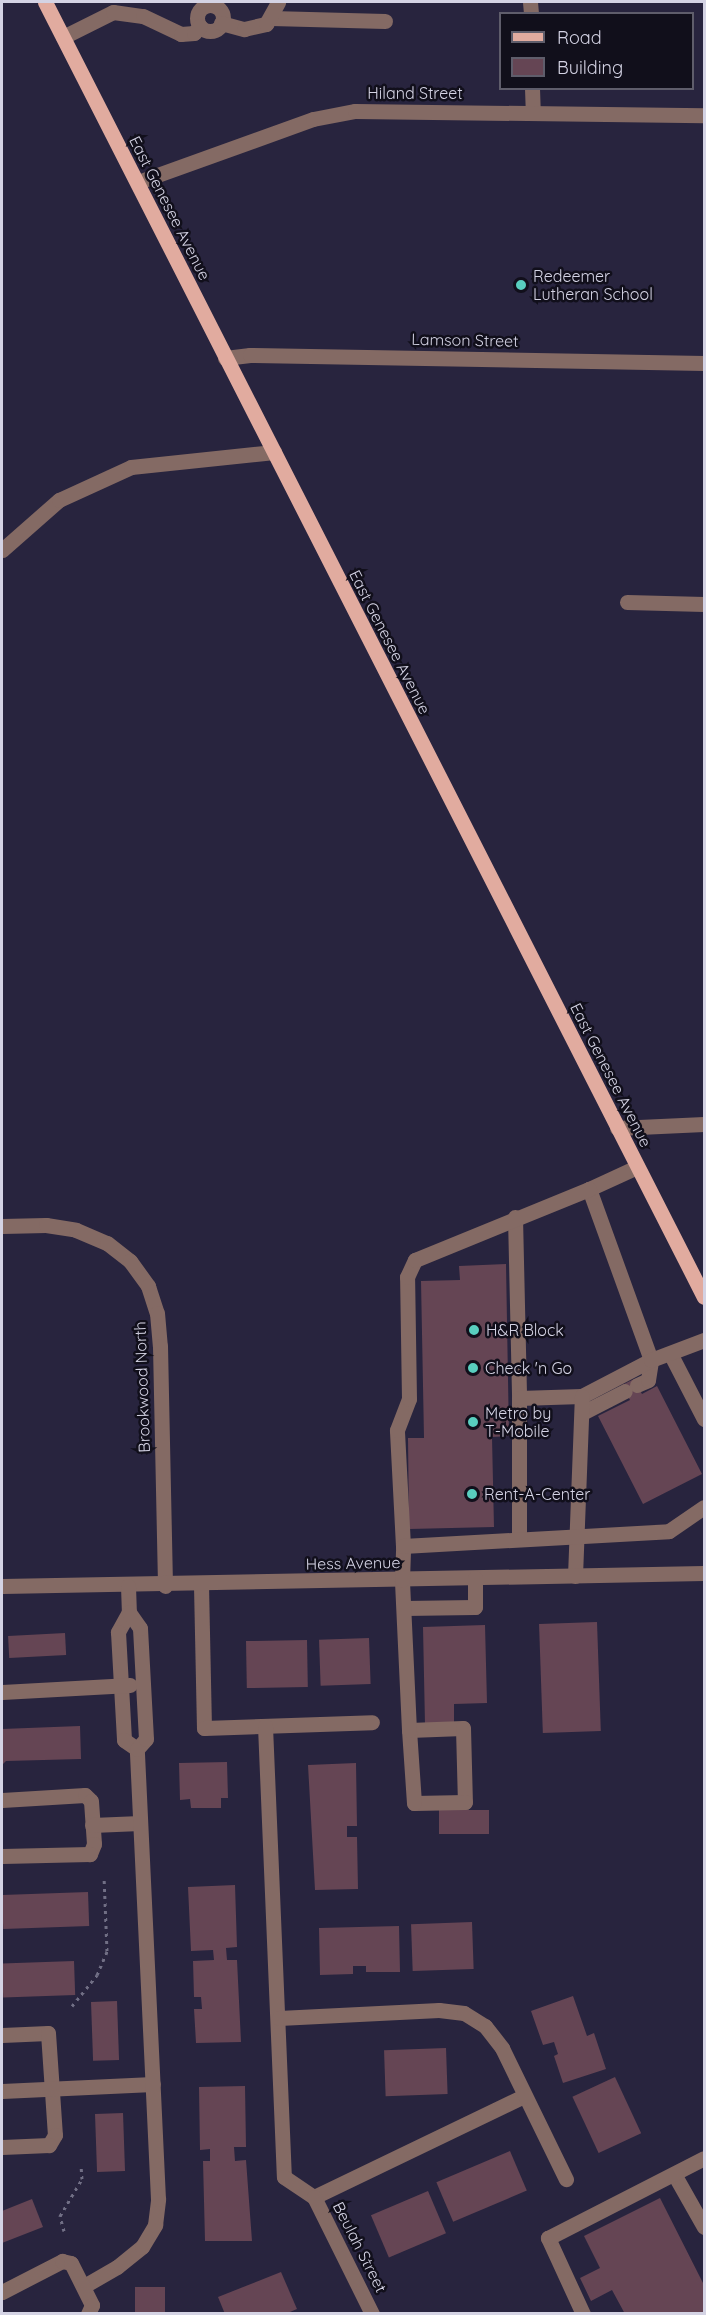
<!DOCTYPE html>
<style>
body{margin:0}
#map{position:relative;width:706px;height:2315px;overflow:hidden;background:#28243e;font-family:Quicksand,sans-serif}
div>[style]{position:absolute}
.building>*{inset:0;background:#654554;transform-origin:0 0}
.path>*{height:3px;margin-top:-1.5px;transform-origin:0;background:repeating-linear-gradient(90deg,#716f85 0 3px,transparent 0 7.5px)}
.minor>*{height:15px;margin:-7.5px;padding:0 7.5px;transform-origin:7.5px;border-radius:7.5px;background:#846a64}
.minor>.ring{margin:-7.5px;padding:0;box-sizing:content-box;background:none;border:15px solid #846a64;border-radius:50%}
.major>*{height:15px;margin:-7.5px;padding:0 7.5px;transform-origin:7.5px;border-radius:7.5px;background:#e1ab9f}
.dots>*{width:16px;height:16px;translate:-50% -50%;box-sizing:border-box;border:3px solid #110f1b;border-radius:50%}
span{translate:-50% -50%;white-space:nowrap;text-align:center;line-height:1.15;-webkit-text-stroke:5px #110f1b;paint-order:stroke}
.street-label{font-size:16px;color:#d4d3e4}
.poi-label{font-size:16px;color:#d4d3e4}
.left{translate:0 -50%;text-align:left}
.frame{position:absolute;inset:0;border:3px solid #d4d3e4;pointer-events:none}
.legend{position:absolute;left:499px;top:12px;width:195px;height:78px;box-sizing:border-box;background:#110f1b;border:2px solid #5f5d6b;margin:0;padding:8px 10px;list-style:none;font-size:18px;color:#d4d3e4}
.legend li{display:flex;align-items:center;gap:12px;height:30px}
.legend b{width:30px;border:2px solid #5f5d6b}
</style>
<div id="map">
<div class="building">
<i style="clip-path:polygon(506px 1264px,509px 1436px,492px 1437px,494px 1527px,409px 1529px,408px 1438px,424px 1438px,421px 1281px,460px 1280px,459px 1266px)"></i>
<i style="clip-path:polygon(634px 1379px,642px 1394px,657px 1386px,702px 1474px,643px 1504px,598px 1416px,630px 1400px,622px 1385px)"></i>
<i style="left:597px;top:1622px;width:109px;height:58px;rotate:88deg"></i>
<i style="clip-path:polygon(485px 1625px,487px 1703px,454px 1704px,454px 1724px,425px 1725px,423px 1627px)"></i>
<i style="left:65px;top:1633px;width:22px;height:57px;rotate:87deg"></i>
<i style="left:369px;top:1638px;width:46px;height:50px;rotate:88deg"></i>
<i style="left:307px;top:1640px;width:47px;height:61px;rotate:89deg"></i>
<i style="clip-path:polygon(80px 1726px,81px 1759px,6px 1761px,2px 1765px,2px 1729px)"></i>
<i style="clip-path:polygon(227px 1762px,228px 1798px,221px 1798px,221px 1808px,191px 1808px,190px 1799px,180px 1800px,179px 1763px)"></i>
<i style="clip-path:polygon(356px 1763px,357px 1826px,347px 1826px,347px 1837px,357px 1837px,358px 1889px,315px 1890px,308px 1765px)"></i>
<i style="left:439px;top:1810px;width:50px;height:24px"></i>
<i style="clip-path:polygon(235px 1885px,237px 1947px,226px 1948px,227px 1960px,237px 1960px,241px 2042px,196px 2043px,194px 2009px,202px 2009px,201px 1997px,194px 1997px,193px 1961px,214px 1960px,213px 1950px,191px 1951px,188px 1887px)"></i>
<i style="left:88px;top:1892px;width:34px;height:86px;rotate:88deg"></i>
<i style="left:472px;top:1922px;width:47px;height:61px;rotate:88deg"></i>
<i style="clip-path:polygon(399px 1926px,400px 1972px,366px 1972px,366px 1966px,353px 1966px,353px 1974px,320px 1975px,319px 1928px)"></i>
<i style="left:74px;top:1961px;width:34px;height:72px;rotate:88deg"></i>
<i style="clip-path:polygon(573px 1996px,587px 2036px,594px 2033px,606px 2069px,563px 2083px,554px 2056px,558px 2054px,554px 2042px,543px 2045px,531px 2011px)"></i>
<i style="left:117px;top:2001px;width:59px;height:26px;rotate:88deg"></i>
<i style="left:446px;top:2048px;width:46px;height:62px;rotate:88deg"></i>
<i style="left:615px;top:2077px;width:62px;height:47px;rotate:65deg"></i>
<i style="clip-path:polygon(245px 2086px,246px 2147px,234px 2147px,235px 2161px,246px 2160px,252px 2241px,205px 2241px,203px 2161px,210px 2161px,210px 2149px,200px 2150px,199px 2087px)"></i>
<i style="left:123px;top:2113px;width:58px;height:28px;rotate:88deg"></i>
<i style="left:510px;top:2151px;width:43px;height:80px;rotate:67deg"></i>
<i style="left:428px;top:2191px;width:46px;height:62px;rotate:67deg"></i>
<i style="clip-path:polygon(660px 2198px,704px 2285px,704px 2314px,625px 2314px,612px 2290px,591px 2301px,580px 2278px,600px 2268px,584px 2236px)"></i>
<i style="clip-path:polygon(32px 2199px,43px 2227px,2px 2243px,2px 2211px)"></i>
<i style="clip-path:polygon(281px 2272px,297px 2309px,285px 2314px,225px 2314px,218px 2297px)"></i>
<i style="left:135px;top:2287px;width:30px;height:27px"></i>
</div>
<div class="path">
<i style="left:72px;top:2006px;width:40px;rotate:-51deg"></i>
<i style="left:97px;top:1975px;width:26px;rotate:-67deg"></i>
<i style="left:107px;top:1951px;width:74px;rotate:-92.3deg"></i>
<i style="left:64px;top:2231px;width:16px;rotate:-105deg"></i>
<i style="left:60px;top:2216px;width:43px;rotate:-59.3deg"></i>
<i style="left:82px;top:2179px;width:13px;rotate:-94deg"></i>
</div>
<div class="minor">
<i style="left:530px;top:2px;width:12px;rotate:85deg"></i>
<i class="ring" style="left:197px;top:5px;width:11px;height:11px"></i>
<i style="left:271px;top:18px;width:114px;rotate:1.5deg"></i>
<i style="left:221px;top:23px;width:24px;rotate:15deg"></i>
<i style="left:244px;top:29px;width:23px;rotate:-13deg"></i>
<i style="left:266px;top:24px;width:25px;rotate:-61deg"></i>
<i style="left:63px;top:37px;width:56px;rotate:-26.6deg"></i>
<i style="left:113px;top:12px;width:30px;rotate:8deg"></i>
<i style="left:143px;top:16px;width:42px;rotate:25.3deg"></i>
<i style="left:181px;top:34px;width:13px;rotate:-4deg"></i>
<i style="left:194px;top:33px;width:9px;rotate:-49deg"></i>
<i style="left:532px;top:88px;width:24px;rotate:88deg"></i>
<i style="left:138px;top:182px;width:186px;rotate:-19.8deg"></i>
<i style="left:313px;top:119px;width:43px;rotate:-10.8deg"></i>
<i style="left:355px;top:111px;width:349px;rotate:0.7deg"></i>
<i style="left:225px;top:358px;width:25px;rotate:-7deg"></i>
<i style="left:250px;top:355px;width:454px;rotate:1deg"></i>
<i style="left:2px;top:550px;width:76px;rotate:-41.3deg"></i>
<i style="left:59px;top:500px;width:79px;rotate:-24.6deg"></i>
<i style="left:131px;top:467px;width:144px;rotate:-6deg"></i>
<i style="left:627px;top:602px;width:77px;rotate:1.5deg"></i>
<i style="left:617px;top:1128px;width:87px;rotate:-2.6deg"></i>
<i style="left:515px;top:1217px;width:181px;rotate:88.7deg"></i>
<i style="left:2px;top:1226px;width:44px;rotate:-1.3deg"></i>
<i style="left:46px;top:1225px;width:30px;rotate:9deg"></i>
<i style="left:76px;top:1230px;width:34px;rotate:23deg"></i>
<i style="left:107px;top:1243px;width:29px;rotate:38deg"></i>
<i style="left:130px;top:1261px;width:31px;rotate:54deg"></i>
<i style="left:148px;top:1286px;width:28px;rotate:72deg"></i>
<i style="left:157px;top:1313px;width:33px;rotate:85deg"></i>
<i style="left:160px;top:1346px;width:240px;rotate:88.8deg"></i>
<i style="left:671px;top:1355px;width:72px;rotate:62.7deg"></i>
<i style="left:637px;top:1385px;width:12px;rotate:-24deg"></i>
<i style="left:648px;top:1380px;width:20px;rotate:-81deg"></i>
<i style="left:651px;top:1360px;width:182px;rotate:-109.9deg"></i>
<i style="left:589px;top:1189px;width:53px;rotate:-24.6deg"></i>
<i style="left:582px;top:1413px;width:48px;rotate:-27.1deg"></i>
<i style="left:519px;top:1539px;width:141px;rotate:-90deg"></i>
<i style="left:519px;top:1398px;width:63px;rotate:-1.8deg"></i>
<i style="left:582px;top:1396px;width:78px;rotate:-27.6deg"></i>
<i style="left:651px;top:1360px;width:57px;rotate:-20.7deg"></i>
<i style="left:403px;top:1546px;width:116px;rotate:-93deg"></i>
<i style="left:397px;top:1430px;width:33px;rotate:-69deg"></i>
<i style="left:409px;top:1399px;width:122px;rotate:-90.9deg"></i>
<i style="left:407px;top:1277px;width:19px;rotate:-65deg"></i>
<i style="left:415px;top:1260px;width:188px;rotate:-22.2deg"></i>
<i style="left:575px;top:1576px;width:180px;rotate:-87.8deg"></i>
<i style="left:201px;top:1585px;width:143px;rotate:88.8deg"></i>
<i style="left:204px;top:1728px;width:168px;rotate:-2deg"></i>
<i style="left:2px;top:1586px;width:702px;rotate:-1.06deg"></i>
<i style="left:128px;top:1586px;width:26px;rotate:88deg"></i>
<i style="left:129px;top:1612px;width:23px;rotate:119deg"></i>
<i style="left:118px;top:1632px;width:108px;rotate:86.8deg"></i>
<i style="left:124px;top:1740px;width:16px;rotate:35deg"></i>
<i style="left:404px;top:1608px;width:71px;rotate:-0.8deg"></i>
<i style="left:475px;top:1607px;width:29px;rotate:-90deg"></i>
<i style="left:2px;top:1692px;width:128px;rotate:-3.1deg"></i>
<i style="left:265px;top:1726px;width:451px;rotate:87.6deg"></i>
<i style="left:284px;top:2177px;width:36px;rotate:34deg"></i>
<i style="left:314px;top:2197px;width:233px;rotate:-25.7deg"></i>
<i style="left:409px;top:1730px;width:54px;rotate:-2.1deg"></i>
<i style="left:463px;top:1728px;width:74px;rotate:88.5deg"></i>
<i style="left:465px;top:1802px;width:51px;rotate:178.9deg"></i>
<i style="left:414px;top:1803px;width:73px;rotate:-93.9deg"></i>
<i style="left:409px;top:1730px;width:150px;rotate:-92.7deg"></i>
<i style="left:402px;top:1580px;width:34px;rotate:-88deg"></i>
<i style="left:403px;top:1546px;width:266px;rotate:-3.2deg"></i>
<i style="left:669px;top:1531px;width:42px;rotate:-34.4deg"></i>
<i style="left:2px;top:1800px;width:83px;rotate:-3.4deg"></i>
<i style="left:85px;top:1795px;width:8px;rotate:45deg"></i>
<i style="left:91px;top:1801px;width:43px;rotate:86deg"></i>
<i style="left:94px;top:1844px;width:11px;rotate:112deg"></i>
<i style="left:90px;top:1854px;width:88px;rotate:178.7deg"></i>
<i style="left:92px;top:1825px;width:48px;rotate:-2.4deg"></i>
<i style="left:279px;top:2018px;width:160px;rotate:-2.9deg"></i>
<i style="left:439px;top:2010px;width:25px;rotate:7deg"></i>
<i style="left:464px;top:2013px;width:25px;rotate:32deg"></i>
<i style="left:485px;top:2026px;width:28px;rotate:52deg"></i>
<i style="left:502px;top:2048px;width:146px;rotate:64deg"></i>
<i style="left:2px;top:2035px;width:46px;rotate:-2.5deg"></i>
<i style="left:48px;top:2033px;width:102px;rotate:86.1deg"></i>
<i style="left:55px;top:2135px;width:12px;rotate:121deg"></i>
<i style="left:49px;top:2145px;width:47px;rotate:177.6deg"></i>
<i style="left:2px;top:2091px;width:151px;rotate:-2.7deg"></i>
<i style="left:674px;top:2174px;width:61px;rotate:60.5deg"></i>
<i style="left:314px;top:2197px;width:131px;rotate:63.6deg"></i>
<i style="left:84px;top:2286px;width:38px;rotate:-30deg"></i>
<i style="left:117px;top:2267px;width:32px;rotate:-39deg"></i>
<i style="left:142px;top:2247px;width:26px;rotate:-59deg"></i>
<i style="left:155px;top:2225px;width:26px;rotate:-83deg"></i>
<i style="left:158px;top:2199px;width:450px;rotate:-92.7deg"></i>
<i style="left:137px;top:1749px;width:13px;rotate:-48deg"></i>
<i style="left:146px;top:1739px;width:111px;rotate:-93.1deg"></i>
<i style="left:140px;top:1628px;width:19px;rotate:-125deg"></i>
<i style="left:2px;top:2292px;width:68px;rotate:-27.3deg"></i>
<i style="left:62px;top:2261px;width:9px;rotate:13deg"></i>
<i style="left:71px;top:2263px;width:47px;rotate:63.4deg"></i>
<i style="left:92px;top:2305px;width:10px;rotate:114deg"></i>
<i style="left:583px;top:2314px;width:84px;rotate:-114.7deg"></i>
<i style="left:548px;top:2238px;width:175px;rotate:-27.1deg"></i>
</div>
<div class="major">
<i style="left:45px;top:2px;width:1453px;rotate:63.03deg"></i>
</div>
<div class="dots">
<i style="left:521px;top:285px;background:#59cebf"></i>
<i style="left:474px;top:1330px;background:#59cebf"></i>
<i style="left:473px;top:1368px;background:#59cebf"></i>
<i style="left:473px;top:1422px;background:#59cebf"></i>
<i style="left:472px;top:1494px;background:#59cebf"></i>
</div>
<div class="street-label">
<span style="left:415px;top:93px">Hiland Street</span>
<span style="left:170px;top:208px;rotate:63deg">East Genesee Avenue</span>
<span style="left:465px;top:340px;rotate:1deg">Lamson Street</span>
<span style="left:390px;top:642px;rotate:63deg">East Genesee Avenue</span>
<span style="left:611px;top:1075px;rotate:63deg">East Genesee Avenue</span>
<span style="left:142px;top:1387px;rotate:-92deg">Brookwood North</span>
<span style="left:353px;top:1563px;rotate:-1deg">Hess Avenue</span>
<span style="left:360px;top:2247px;rotate:63deg">Beulah Street</span>
</div>
<div class="poi-label">
<span class="left" style="left:533px;top:285px">Redeemer<br>Lutheran School</span>
<span class="left" style="left:486px;top:1330px">H&amp;R Block</span>
<span class="left" style="left:485px;top:1368px">Check 'n Go</span>
<span class="left" style="left:485px;top:1422px">Metro by<br>T-Mobile</span>
<span class="left" style="left:484px;top:1494px">Rent-A-Center</span>
</div>
<div class="frame"></div>
<ul class="legend">
<li><b style="height:8px;background:#e1ab9f"></b>Road</li>
<li><b style="height:16px;background:#654554"></b>Building</li>
</ul>
</div>
